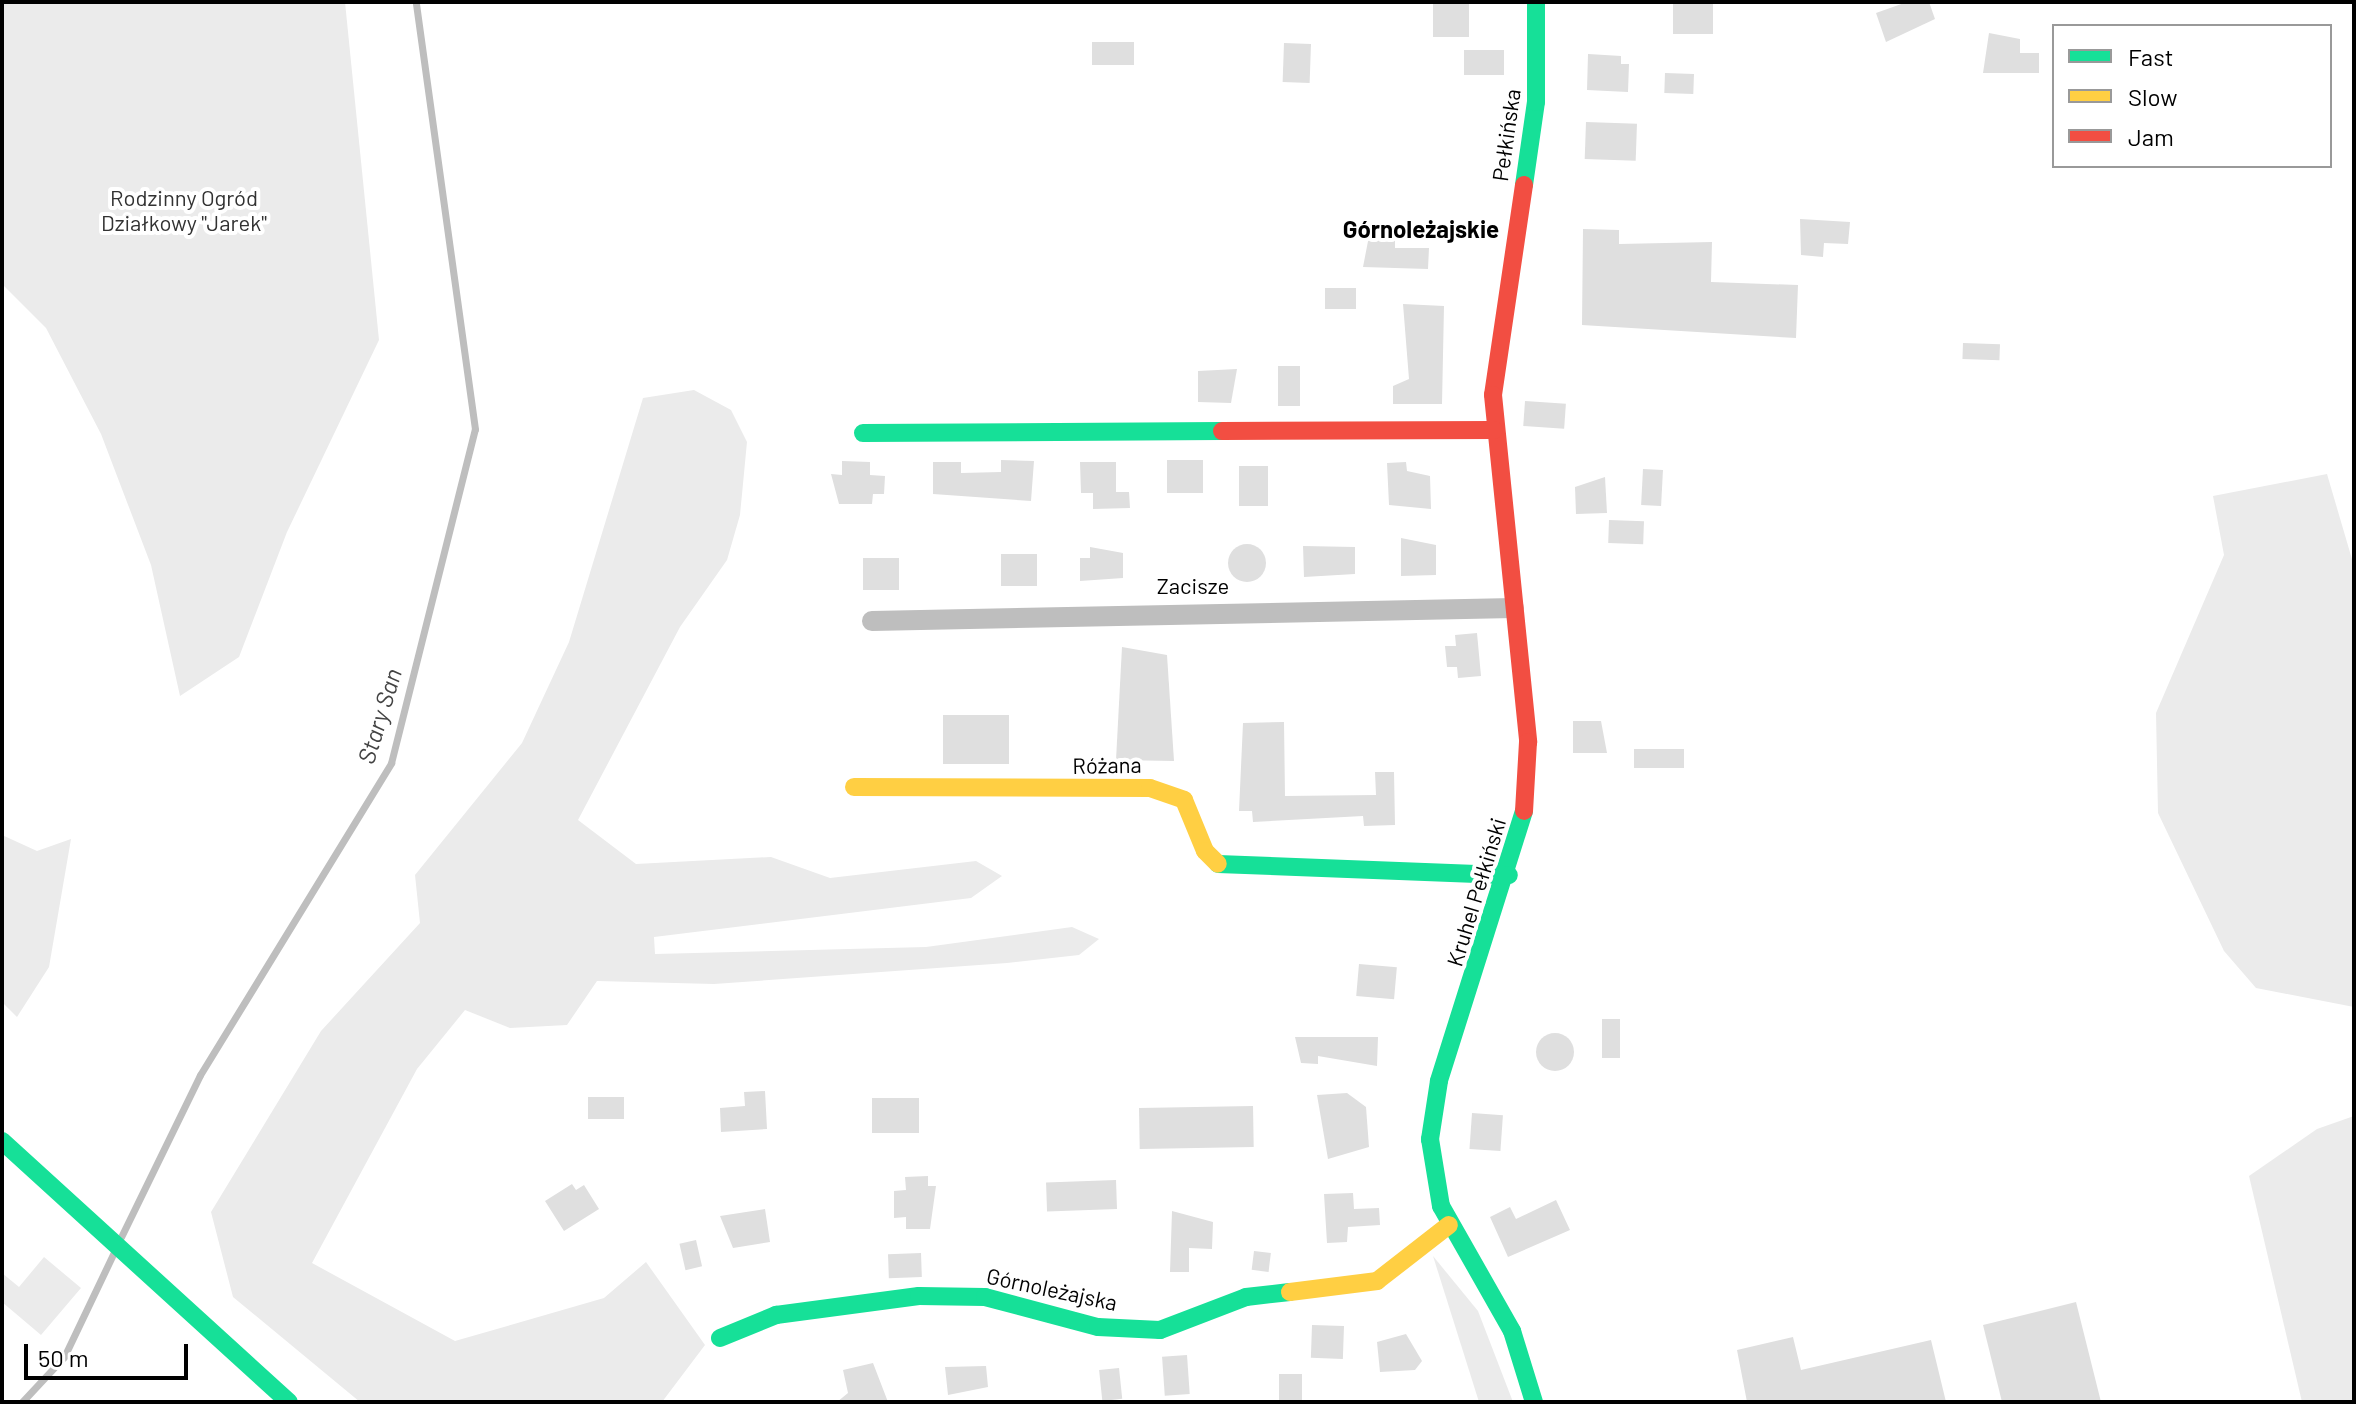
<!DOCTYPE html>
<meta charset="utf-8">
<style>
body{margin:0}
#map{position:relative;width:2356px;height:1404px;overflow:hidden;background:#fff;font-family:Barlow,sans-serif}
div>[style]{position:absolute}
.green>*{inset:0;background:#ebebeb}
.stream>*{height:7px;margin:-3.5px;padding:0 3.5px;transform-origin:3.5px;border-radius:3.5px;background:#bebebe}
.building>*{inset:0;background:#dfdfdf;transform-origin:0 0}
.round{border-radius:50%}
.street>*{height:20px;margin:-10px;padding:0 10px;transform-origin:10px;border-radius:10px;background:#bebebe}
.fast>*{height:18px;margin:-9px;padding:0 9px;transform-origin:9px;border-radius:9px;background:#16e098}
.slow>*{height:18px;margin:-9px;padding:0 9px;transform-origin:9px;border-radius:9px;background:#ffcf43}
.jam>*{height:18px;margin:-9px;padding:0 9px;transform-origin:9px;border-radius:9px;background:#f24e42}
span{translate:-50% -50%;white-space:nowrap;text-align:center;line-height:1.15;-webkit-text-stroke:8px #fff;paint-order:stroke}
.street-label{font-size:22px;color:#000}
.park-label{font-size:22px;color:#323232}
.neighbourhood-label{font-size:24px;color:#000;font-weight:700}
.water-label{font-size:24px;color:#434343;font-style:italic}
.frame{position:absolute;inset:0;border:4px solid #000;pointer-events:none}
.legend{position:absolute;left:2052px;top:24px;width:280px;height:144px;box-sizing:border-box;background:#fff;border:2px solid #999;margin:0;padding:10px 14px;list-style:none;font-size:24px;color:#000}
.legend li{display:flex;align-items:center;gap:16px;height:40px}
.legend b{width:40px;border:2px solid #999}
.scale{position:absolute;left:24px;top:1344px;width:164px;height:36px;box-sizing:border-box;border:4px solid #000;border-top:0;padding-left:10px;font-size:24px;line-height:28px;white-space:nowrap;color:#000;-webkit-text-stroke:6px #fff;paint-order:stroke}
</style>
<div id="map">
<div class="green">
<i style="clip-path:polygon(2px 2px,345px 2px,379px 340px,287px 532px,239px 657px,180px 696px,151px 565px,101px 434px,46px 328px,2px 284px)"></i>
<i style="clip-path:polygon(694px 390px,731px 410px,747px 442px,740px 515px,727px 560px,680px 627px,578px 820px,636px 864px,771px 857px,830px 878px,976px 861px,1002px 876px,971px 898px,654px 937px,655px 954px,926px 947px,1072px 927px,1099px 939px,1079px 955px,1007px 963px,714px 984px,597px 981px,567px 1025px,510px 1028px,465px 1010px,417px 1069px,312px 1263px,455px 1341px,604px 1298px,646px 1262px,705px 1345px,662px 1402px,360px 1402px,233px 1297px,211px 1212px,321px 1031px,420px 923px,415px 875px,522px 743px,569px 642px,643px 398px)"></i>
<i style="clip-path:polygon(2327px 474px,2354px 566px,2354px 1007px,2256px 988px,2224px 951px,2158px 813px,2156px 713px,2224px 555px,2213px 496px)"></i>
<i style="clip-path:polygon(2px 835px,37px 851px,71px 839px,49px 967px,17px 1017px,2px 1002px)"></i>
<i style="clip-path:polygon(2354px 1116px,2354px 1402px,2302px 1402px,2249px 1176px,2317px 1129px)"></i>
<i style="clip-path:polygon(1433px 1256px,1478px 1311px,1513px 1402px,1479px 1402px)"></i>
<i style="clip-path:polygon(44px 1257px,81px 1288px,41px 1335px,2px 1302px,2px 1273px,19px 1287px)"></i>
</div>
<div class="stream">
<i style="left:121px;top:1237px;width:180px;rotate:-64deg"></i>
<i style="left:200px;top:1075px;width:366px;rotate:-58.5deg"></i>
<i style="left:391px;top:763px;width:344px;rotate:-75.9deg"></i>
<i style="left:475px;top:429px;width:431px;rotate:-97.9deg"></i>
<i style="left:22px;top:1402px;width:62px;rotate:-47deg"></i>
<i style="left:64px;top:1357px;width:116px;rotate:-64.5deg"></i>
</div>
<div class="building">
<i style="left:1433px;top:2px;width:36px;height:35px"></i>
<i style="left:1673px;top:2px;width:40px;height:32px"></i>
<i style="clip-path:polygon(1907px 2px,1929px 2px,1935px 19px,1886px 42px,1876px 13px)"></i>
<i style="clip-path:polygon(1989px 33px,2020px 39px,2020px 53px,2039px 53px,2039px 73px,1983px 73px)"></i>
<i style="left:1092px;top:42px;width:42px;height:23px"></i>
<i style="left:1284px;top:43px;width:27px;height:39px;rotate:2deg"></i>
<i style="left:1464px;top:50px;width:40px;height:25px"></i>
<i style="clip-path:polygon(1588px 54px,1621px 56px,1621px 64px,1629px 64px,1628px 92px,1587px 90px)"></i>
<i style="left:1665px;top:73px;width:29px;height:20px;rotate:2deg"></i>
<i style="left:1586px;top:122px;width:51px;height:37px;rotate:2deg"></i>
<i style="clip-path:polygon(1800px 219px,1850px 222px,1848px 244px,1824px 243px,1823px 257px,1801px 255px)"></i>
<i style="clip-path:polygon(1583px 229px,1619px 230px,1619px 244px,1712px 242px,1711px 282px,1798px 285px,1796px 338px,1582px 325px)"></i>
<i style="clip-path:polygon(1369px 236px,1395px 236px,1395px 248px,1429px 248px,1428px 269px,1363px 267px)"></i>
<i style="left:1325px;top:288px;width:31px;height:21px"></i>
<i style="clip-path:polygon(1403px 304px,1444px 306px,1442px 404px,1393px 404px,1393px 386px,1409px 379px)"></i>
<i style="left:1963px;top:343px;width:37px;height:16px;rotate:2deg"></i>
<i style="left:1278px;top:366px;width:22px;height:40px"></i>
<i style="clip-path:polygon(1237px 369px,1231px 403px,1198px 402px,1198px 371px)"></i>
<i style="left:1525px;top:401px;width:41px;height:25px;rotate:4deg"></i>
<i style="clip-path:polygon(1001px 460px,1034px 461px,1031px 501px,933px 494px,933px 462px,961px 462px,961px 473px,1001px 472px)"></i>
<i style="left:1167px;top:460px;width:36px;height:33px"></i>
<i style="clip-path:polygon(842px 461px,870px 462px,870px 475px,885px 476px,884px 494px,873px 494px,872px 504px,839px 504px,831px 474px,842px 475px)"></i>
<i style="clip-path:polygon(1080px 462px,1116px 462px,1116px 492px,1129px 492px,1130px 508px,1093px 509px,1093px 493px,1081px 493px)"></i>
<i style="clip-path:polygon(1406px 462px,1407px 471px,1430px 476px,1431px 509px,1389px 505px,1387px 463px)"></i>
<i style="left:1239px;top:466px;width:29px;height:40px"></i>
<i style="left:1643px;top:469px;width:20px;height:36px;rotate:3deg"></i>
<i style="clip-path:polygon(1605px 477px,1607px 513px,1576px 514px,1575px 487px)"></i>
<i style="left:1609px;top:520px;width:35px;height:23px;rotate:2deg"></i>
<i style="clip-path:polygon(1401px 538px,1436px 545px,1436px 575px,1401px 576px)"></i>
<i class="round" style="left:1228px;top:544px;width:38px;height:38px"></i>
<i style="clip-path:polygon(1303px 546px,1355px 547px,1355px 574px,1304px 577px)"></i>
<i style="clip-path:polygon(1090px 547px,1123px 553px,1123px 578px,1080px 581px,1080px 558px,1090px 558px)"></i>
<i style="left:1001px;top:554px;width:36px;height:32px"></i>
<i style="left:863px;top:558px;width:36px;height:32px"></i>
<i style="clip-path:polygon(1477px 633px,1481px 676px,1458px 678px,1457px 667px,1447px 667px,1445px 646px,1456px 646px,1455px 635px)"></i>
<i style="clip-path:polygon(1122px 647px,1167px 655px,1174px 761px,1116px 760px)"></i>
<i style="left:943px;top:715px;width:66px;height:49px"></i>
<i style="clip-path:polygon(1573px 721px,1601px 721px,1607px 753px,1573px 753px)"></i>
<i style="clip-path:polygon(1284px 722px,1285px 796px,1376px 795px,1375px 772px,1394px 772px,1395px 825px,1364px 826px,1363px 816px,1253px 822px,1252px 811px,1239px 811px,1243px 723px)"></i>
<i style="left:1634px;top:749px;width:50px;height:19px"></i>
<i style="left:1359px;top:964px;width:38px;height:32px;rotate:5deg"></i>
<i style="left:1602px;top:1019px;width:18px;height:39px"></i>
<i class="round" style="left:1536px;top:1033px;width:38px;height:38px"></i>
<i style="clip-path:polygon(1295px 1037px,1378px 1037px,1377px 1066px,1318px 1056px,1318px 1064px,1301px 1063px)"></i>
<i style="clip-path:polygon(765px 1091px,767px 1129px,721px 1132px,720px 1108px,745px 1106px,744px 1092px)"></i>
<i style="clip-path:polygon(1347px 1093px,1366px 1107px,1369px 1147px,1328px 1159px,1317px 1095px)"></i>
<i style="left:624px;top:1097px;width:22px;height:36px;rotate:90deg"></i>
<i style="left:872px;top:1098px;width:47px;height:35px"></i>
<i style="left:1253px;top:1106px;width:41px;height:114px;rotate:89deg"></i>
<i style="left:1472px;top:1113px;width:31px;height:36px;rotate:4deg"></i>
<i style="clip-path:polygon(928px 1176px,928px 1186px,936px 1186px,930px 1229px,906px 1229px,906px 1217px,894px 1218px,894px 1191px,906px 1190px,905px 1177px)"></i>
<i style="left:1116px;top:1180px;width:29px;height:70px;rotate:88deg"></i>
<i style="clip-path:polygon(572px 1184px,576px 1190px,584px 1185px,599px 1209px,564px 1231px,545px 1201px)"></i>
<i style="clip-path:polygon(1353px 1193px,1354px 1209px,1379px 1208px,1380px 1225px,1348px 1227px,1347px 1242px,1327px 1243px,1324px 1194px)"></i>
<i style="clip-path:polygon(1556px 1200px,1570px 1230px,1508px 1257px,1490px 1217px,1510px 1207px,1516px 1219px)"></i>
<i style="clip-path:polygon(765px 1209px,770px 1242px,733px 1248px,720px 1216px)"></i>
<i style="clip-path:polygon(1172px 1211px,1213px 1222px,1212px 1249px,1189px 1248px,1189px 1272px,1170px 1272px)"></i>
<i style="left:696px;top:1240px;width:27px;height:17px;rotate:77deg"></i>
<i style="left:1254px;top:1251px;width:17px;height:19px;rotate:7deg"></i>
<i style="left:921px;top:1253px;width:24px;height:33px;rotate:88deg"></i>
<i style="clip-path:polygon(2076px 1302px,2101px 1402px,2002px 1402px,1983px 1325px)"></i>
<i style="left:1344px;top:1326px;width:33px;height:32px;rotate:92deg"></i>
<i style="clip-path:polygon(1406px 1334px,1422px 1361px,1415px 1370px,1380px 1372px,1377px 1342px)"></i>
<i style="clip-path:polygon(1793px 1337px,1801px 1370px,1931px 1340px,1946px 1402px,1747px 1402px,1737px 1350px)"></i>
<i style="left:1187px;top:1355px;width:39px;height:25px;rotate:86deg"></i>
<i style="clip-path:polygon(873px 1363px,888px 1402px,837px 1402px,848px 1393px,843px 1370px)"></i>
<i style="clip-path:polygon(986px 1366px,988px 1387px,948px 1395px,945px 1367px)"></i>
<i style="left:1119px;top:1368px;width:31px;height:20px;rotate:84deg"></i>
<i style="left:1279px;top:1374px;width:23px;height:28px"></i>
</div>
<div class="street">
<i style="left:872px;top:621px;width:642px;rotate:-1.16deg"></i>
</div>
<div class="fast">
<i style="left:1524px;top:185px;width:84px;rotate:-81.8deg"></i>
<i style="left:1536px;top:102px;width:100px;rotate:-90deg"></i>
<i style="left:863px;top:433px;width:359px;rotate:-0.3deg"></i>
<i style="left:1524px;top:811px;width:283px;rotate:107.5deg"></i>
<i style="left:1439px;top:1081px;width:59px;rotate:98.8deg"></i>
<i style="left:1430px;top:1139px;width:68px;rotate:80.7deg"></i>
<i style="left:1441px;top:1206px;width:144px;rotate:60.4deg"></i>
<i style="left:1512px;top:1331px;width:74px;rotate:72.8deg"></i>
<i style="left:1218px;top:864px;width:291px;rotate:2.2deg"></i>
<i style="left:2px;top:1141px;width:388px;rotate:42.3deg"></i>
<i style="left:720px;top:1338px;width:61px;rotate:-22.3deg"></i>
<i style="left:776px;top:1315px;width:144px;rotate:-7.6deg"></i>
<i style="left:919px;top:1296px;width:66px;rotate:0.9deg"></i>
<i style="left:985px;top:1297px;width:117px;rotate:14.9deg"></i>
<i style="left:1098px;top:1327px;width:62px;rotate:2.8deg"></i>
<i style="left:1160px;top:1330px;width:92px;rotate:-21deg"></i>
<i style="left:1246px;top:1297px;width:44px;rotate:-6.5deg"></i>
</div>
<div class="slow">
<i style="left:854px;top:787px;width:296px;rotate:0.2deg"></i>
<i style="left:1150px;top:788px;width:36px;rotate:19deg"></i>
<i style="left:1184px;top:800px;width:55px;rotate:67.6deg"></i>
<i style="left:1205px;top:851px;width:18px;rotate:45deg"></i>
<i style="left:1290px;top:1292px;width:88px;rotate:-7.2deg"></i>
<i style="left:1377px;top:1281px;width:91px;rotate:-37.9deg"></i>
</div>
<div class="jam">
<i style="left:1524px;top:185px;width:212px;rotate:98.4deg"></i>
<i style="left:1493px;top:395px;width:349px;rotate:84.2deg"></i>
<i style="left:1528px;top:742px;width:69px;rotate:93.3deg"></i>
<i style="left:1222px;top:431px;width:272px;rotate:-0.2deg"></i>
</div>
<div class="street-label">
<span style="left:1506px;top:135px;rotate:-82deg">Pełkińska</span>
<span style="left:1193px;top:586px">Zacisze</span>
<span style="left:1107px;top:765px;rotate:-1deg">Różana</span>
<span style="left:1476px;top:892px;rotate:-73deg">Kruhel Pełkiński</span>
<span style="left:1052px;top:1289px;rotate:12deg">Górnoleżajska</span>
</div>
<div class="park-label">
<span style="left:184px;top:210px">Rodzinny Ogród<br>Działkowy "Jarek"</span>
</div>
<div class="neighbourhood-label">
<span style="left:1421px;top:229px">Górnoleżajskie</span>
</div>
<div class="water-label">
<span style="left:379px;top:716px;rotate:-73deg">Stary San</span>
</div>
<div class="frame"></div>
<ul class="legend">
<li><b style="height:10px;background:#16e098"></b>Fast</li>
<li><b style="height:10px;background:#ffcf43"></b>Slow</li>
<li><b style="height:10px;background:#f24e42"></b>Jam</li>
</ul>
<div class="scale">50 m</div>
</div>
